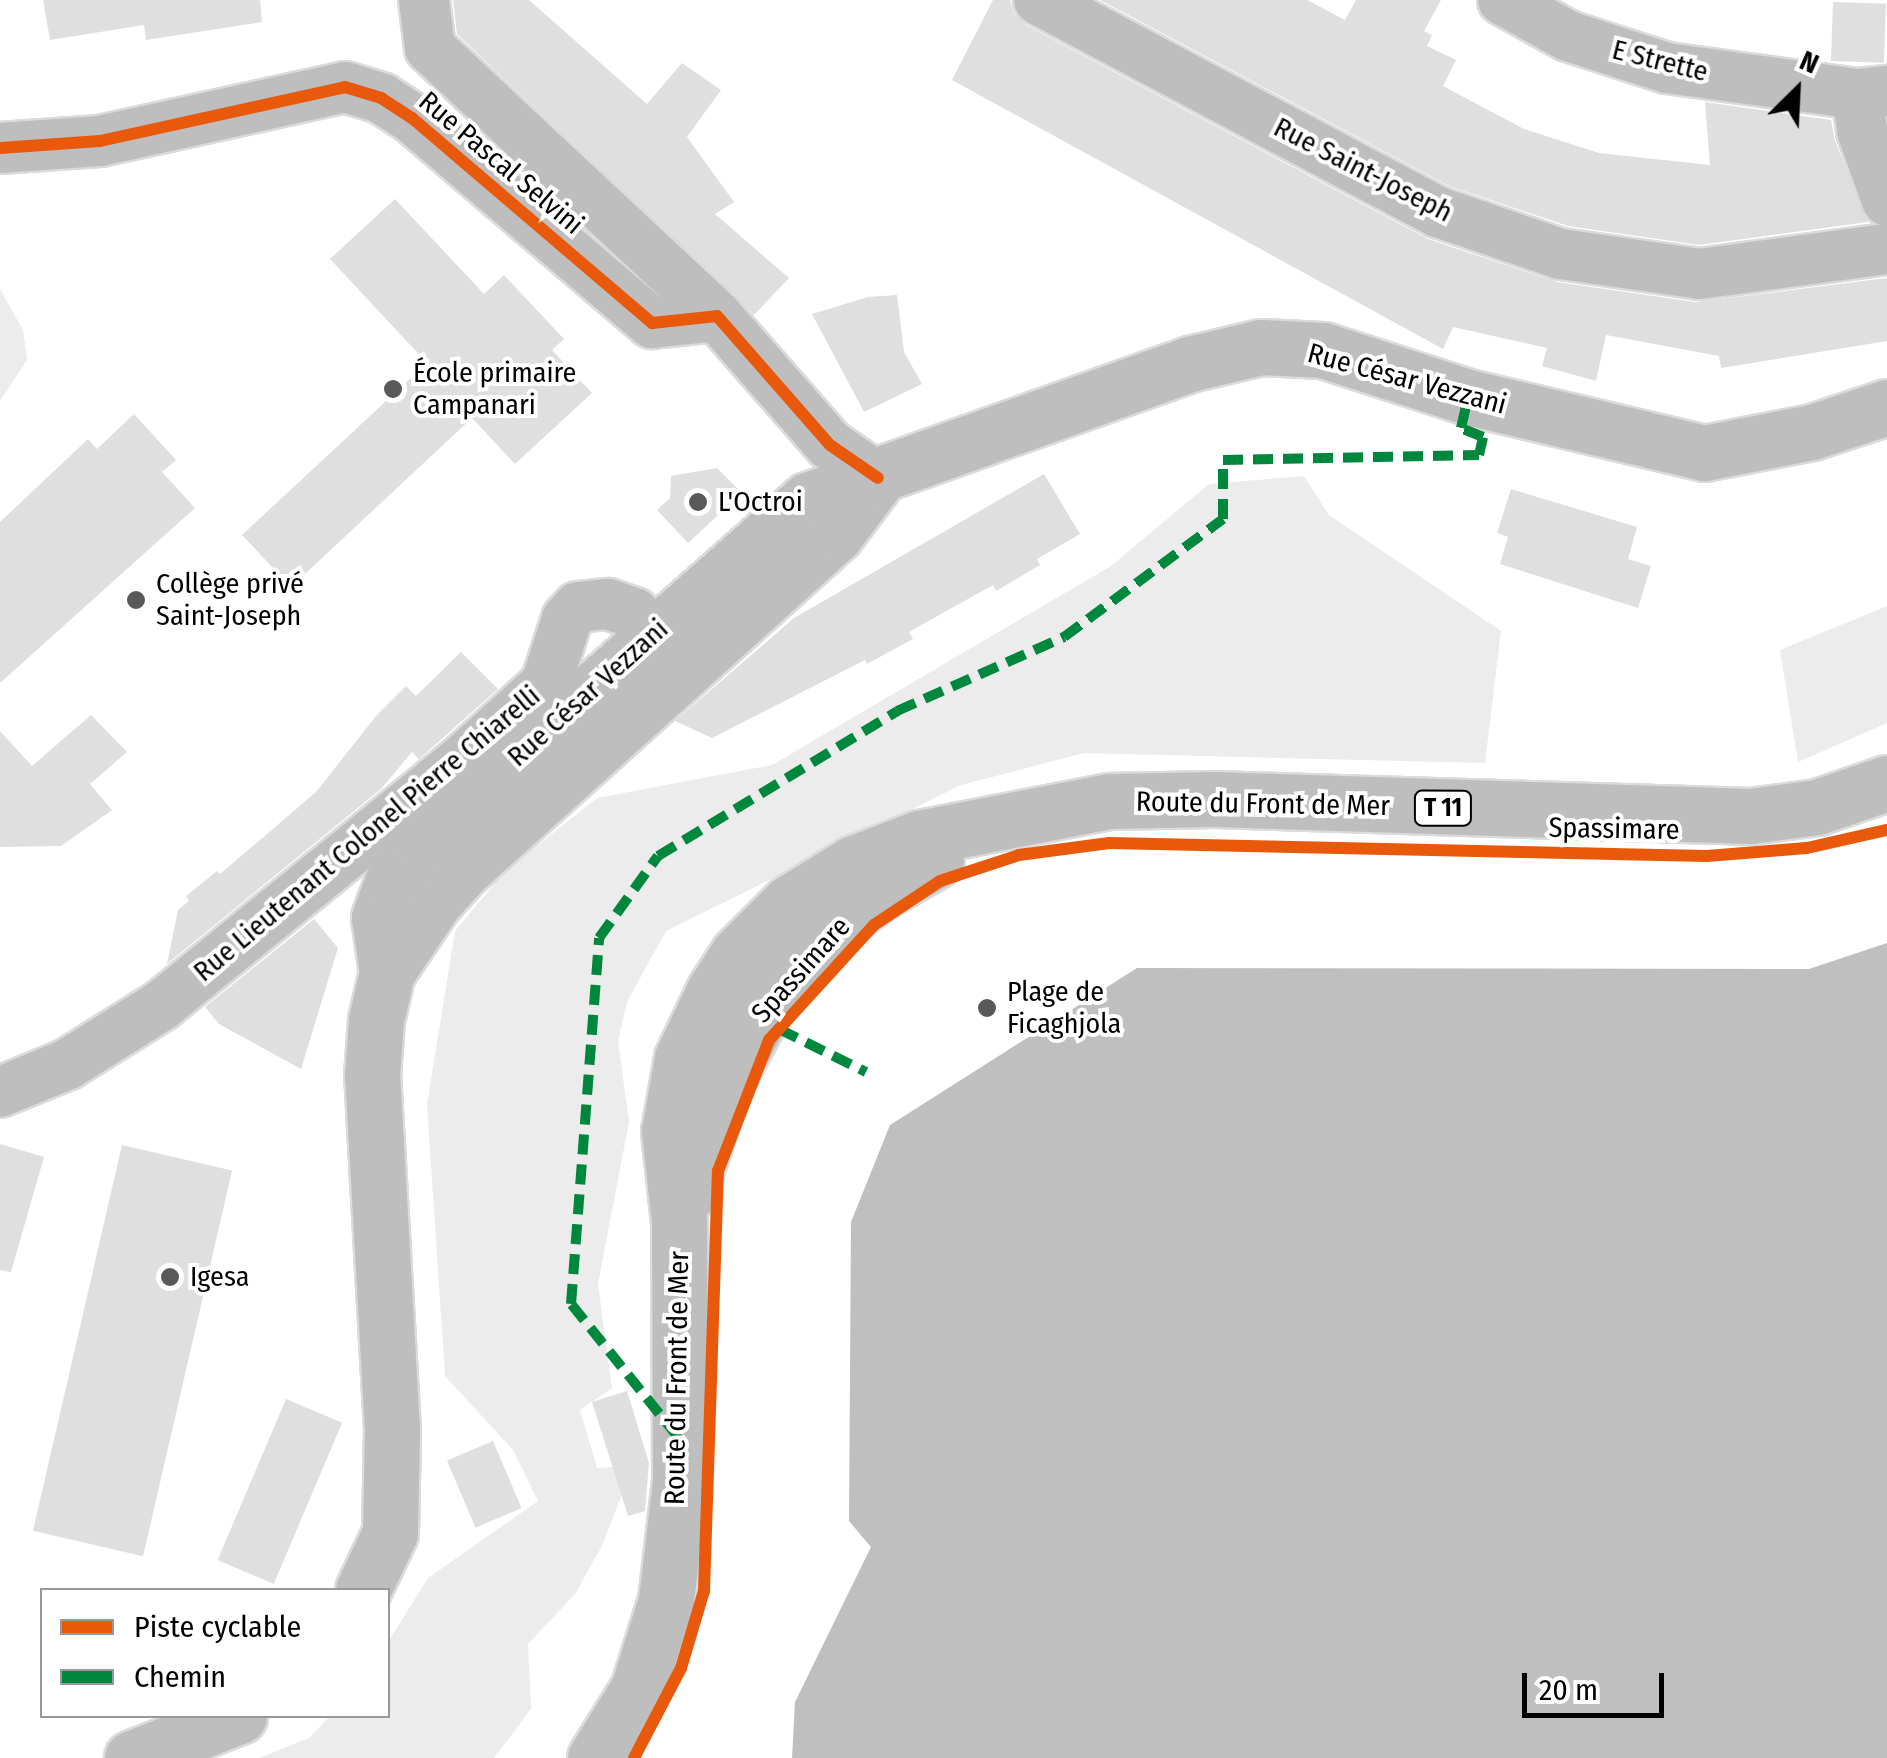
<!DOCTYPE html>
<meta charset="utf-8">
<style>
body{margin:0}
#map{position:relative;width:1887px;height:1758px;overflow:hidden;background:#fff;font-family:"Fira Sans Condensed",sans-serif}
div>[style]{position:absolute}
.green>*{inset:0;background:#ececec}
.water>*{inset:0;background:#bfbfbf}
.building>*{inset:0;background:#dfdfdf;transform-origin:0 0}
.roads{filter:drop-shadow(2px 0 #dbdbdb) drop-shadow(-2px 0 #dbdbdb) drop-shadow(0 2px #dbdbdb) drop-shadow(0 -2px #dbdbdb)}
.minor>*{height:50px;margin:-25px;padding:0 25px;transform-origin:25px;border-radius:25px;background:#bebebe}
.major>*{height:55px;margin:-27.5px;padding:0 27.5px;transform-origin:27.5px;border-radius:27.5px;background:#bebebe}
.quiet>*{height:10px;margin-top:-5px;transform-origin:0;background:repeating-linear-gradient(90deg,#00873e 0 20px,transparent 0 30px)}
.cycleway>*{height:12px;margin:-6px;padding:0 6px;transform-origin:6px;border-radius:6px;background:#e8590c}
.dots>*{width:28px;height:28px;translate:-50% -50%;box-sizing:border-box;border:5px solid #fff;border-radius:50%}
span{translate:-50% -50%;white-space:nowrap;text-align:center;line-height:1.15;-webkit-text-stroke:8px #fff;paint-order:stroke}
.shield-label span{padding:2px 8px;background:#fff;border:2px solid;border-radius:8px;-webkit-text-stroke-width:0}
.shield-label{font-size:25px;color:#000;font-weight:700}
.street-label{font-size:28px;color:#000}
.poi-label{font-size:28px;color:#000}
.left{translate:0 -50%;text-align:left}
.legend{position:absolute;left:40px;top:1588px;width:350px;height:130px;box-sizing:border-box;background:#fff;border:2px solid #999;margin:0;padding:12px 18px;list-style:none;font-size:30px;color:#000}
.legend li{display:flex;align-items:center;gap:20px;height:50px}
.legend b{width:50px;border:2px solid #999}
.north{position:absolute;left:1747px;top:40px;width:100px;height:100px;-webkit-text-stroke:8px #fff;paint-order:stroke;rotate:24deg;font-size:28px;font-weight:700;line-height:40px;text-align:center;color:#000}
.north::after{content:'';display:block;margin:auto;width:35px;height:45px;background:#000;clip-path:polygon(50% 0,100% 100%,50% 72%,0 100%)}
.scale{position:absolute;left:1522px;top:1673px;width:142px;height:45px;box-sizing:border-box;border:5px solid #000;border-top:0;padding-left:12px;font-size:30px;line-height:35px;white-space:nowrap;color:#000;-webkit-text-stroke:8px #fff;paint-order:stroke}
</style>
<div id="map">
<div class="green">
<i style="clip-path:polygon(0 289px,23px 330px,27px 360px,0 401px)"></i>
<i style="clip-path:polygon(1304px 476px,1329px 515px,1501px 631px,1485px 763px,1084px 753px,961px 785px,666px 931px,627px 1002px,618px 1041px,629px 1122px,598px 1284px,612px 1388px,580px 1410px,597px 1468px,633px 1466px,602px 1546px,575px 1594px,528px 1644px,531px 1709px,494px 1758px,259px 1758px,309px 1738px,330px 1716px,388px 1716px,388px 1642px,428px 1578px,538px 1501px,513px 1450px,445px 1376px,427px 1105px,455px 931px,505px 871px,597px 798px,772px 765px,1111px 566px,1209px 484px)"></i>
<i style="clip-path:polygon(1887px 606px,1887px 723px,1798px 762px,1780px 650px)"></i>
</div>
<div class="water">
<i style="clip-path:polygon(1887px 943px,1887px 1758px,792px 1758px,795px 1702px,871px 1547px,849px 1521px,851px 1222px,890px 1125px,1137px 968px,1809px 969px)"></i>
</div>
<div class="building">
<i style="clip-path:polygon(43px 0,260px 0,262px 22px,146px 40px,144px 25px,50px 40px)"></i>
<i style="clip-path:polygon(453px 0,529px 0,647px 104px,682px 63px,721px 90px,687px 137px,734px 202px,715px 214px,789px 278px,754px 315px,457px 34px)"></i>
<i style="clip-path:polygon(993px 0,1010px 0,1014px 14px,1026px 25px,1428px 239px,1557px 282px,1695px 302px,1887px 278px,1887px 341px,1721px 368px,1719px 356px,1606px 335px,1596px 381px,1542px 366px,1547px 348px,1453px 327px,1443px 349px,952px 80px)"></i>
<i style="clip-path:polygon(1100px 0,1307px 0,1345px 20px,1356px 0,1441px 0,1424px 31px,1432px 35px,1427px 46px,1456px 60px,1443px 86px,1524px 129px,1599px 153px,1710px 165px,1705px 102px,1831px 120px,1835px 141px,1868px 222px,1699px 245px,1568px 226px,1449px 186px)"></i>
<i style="left:1833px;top:2px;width:53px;height:59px;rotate:2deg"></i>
<i style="clip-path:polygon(395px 199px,484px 294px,504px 275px,564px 339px,552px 350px,592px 393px,515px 464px,472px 418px,291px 587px,242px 535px,427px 363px,330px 259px)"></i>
<i style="clip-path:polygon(897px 295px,904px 352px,922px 384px,864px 412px,812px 314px,868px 297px)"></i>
<i style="clip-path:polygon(134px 414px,176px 460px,162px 472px,195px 508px,0 683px,0 522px,88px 439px,97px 449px)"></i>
<i style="clip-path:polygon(717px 468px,742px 493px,688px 543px,657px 510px,670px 498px,671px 476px)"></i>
<i style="clip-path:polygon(1044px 474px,1080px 534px,1037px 559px,1040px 565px,996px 591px,993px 585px,909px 632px,913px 639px,867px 664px,865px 660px,712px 738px,675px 721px,794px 618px)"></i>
<i style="clip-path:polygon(1511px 489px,1637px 527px,1628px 559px,1651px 566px,1638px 608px,1500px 564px,1508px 537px,1497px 533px)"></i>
<i style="clip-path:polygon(461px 652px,498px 689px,419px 759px,412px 752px,381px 789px,167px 964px,178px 910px,189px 901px,186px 896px,217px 871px,220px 874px,316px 792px,376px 716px,406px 686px,416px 696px)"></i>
<i style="clip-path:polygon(91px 715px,127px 752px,90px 784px,112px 810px,61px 846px,0 847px,0 731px,32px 766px)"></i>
<i style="clip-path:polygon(314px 919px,338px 948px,301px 1069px,219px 1024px,205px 1007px)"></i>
<i style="clip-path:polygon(0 1144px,44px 1157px,11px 1272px,0 1270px)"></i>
<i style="left:122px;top:1145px;width:113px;height:396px;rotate:13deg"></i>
<i style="clip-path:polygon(627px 1391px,649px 1463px,645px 1511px,628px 1516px,592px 1402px)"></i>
<i style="left:286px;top:1399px;width:61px;height:175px;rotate:23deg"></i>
<i style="left:493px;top:1441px;width:73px;height:50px;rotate:67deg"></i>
</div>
<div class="roads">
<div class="minor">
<i style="left:424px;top:0;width:48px;rotate:82.9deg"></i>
<i style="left:430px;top:48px;width:393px;rotate:43deg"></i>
<i style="left:717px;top:316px;width:171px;rotate:48.8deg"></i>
<i style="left:830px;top:445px;width:58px;rotate:34.5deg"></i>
<i style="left:1039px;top:0;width:452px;rotate:28deg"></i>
<i style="left:1438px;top:212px;width:130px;rotate:18.9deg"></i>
<i style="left:1561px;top:254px;width:139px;rotate:8.2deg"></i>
<i style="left:1699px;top:274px;width:190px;rotate:-7.6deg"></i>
<i style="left:1503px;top:0;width:74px;rotate:29deg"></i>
<i style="left:1568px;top:36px;width:104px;rotate:17.9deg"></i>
<i style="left:1667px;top:68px;width:192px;rotate:7.8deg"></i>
<i style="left:1857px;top:94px;width:30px;rotate:-6deg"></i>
<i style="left:1857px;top:94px;width:37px;rotate:82deg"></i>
<i style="left:1862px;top:131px;width:74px;rotate:70.3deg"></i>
<i style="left:0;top:148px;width:100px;rotate:-4deg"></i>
<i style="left:100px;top:141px;width:251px;rotate:-12.4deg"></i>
<i style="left:345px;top:87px;width:38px;rotate:17deg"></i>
<i style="left:381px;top:98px;width:37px;rotate:33deg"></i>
<i style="left:412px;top:118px;width:316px;rotate:40.5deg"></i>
<i style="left:652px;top:323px;width:65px;rotate:-6.1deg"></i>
<i style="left:0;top:1092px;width:74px;rotate:-22.4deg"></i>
<i style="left:68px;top:1064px;width:111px;rotate:-32.1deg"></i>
<i style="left:162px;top:1005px;width:382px;rotate:-39.2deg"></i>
<i style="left:458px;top:764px;width:119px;rotate:-42.3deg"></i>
<i style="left:546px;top:684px;width:68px;rotate:-72.1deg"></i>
<i style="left:567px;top:619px;width:16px;rotate:-47deg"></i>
<i style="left:578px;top:607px;width:30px;rotate:-6deg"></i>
<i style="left:608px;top:604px;width:28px;rotate:19deg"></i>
<i style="left:634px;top:613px;width:71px;rotate:47.3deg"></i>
</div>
<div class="major">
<i style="left:387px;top:972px;width:84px;rotate:-56.1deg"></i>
<i style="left:434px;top:902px;width:43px;rotate:-47.8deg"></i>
<i style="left:463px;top:870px;width:502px;rotate:-42.01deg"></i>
<i style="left:836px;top:534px;width:70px;rotate:-53.1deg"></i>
<i style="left:687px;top:1195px;width:115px;rotate:-71.7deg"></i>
<i style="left:723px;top:1086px;width:119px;rotate:-61.9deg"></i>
<i style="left:779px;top:981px;width:62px;rotate:-47.6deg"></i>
<i style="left:821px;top:935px;width:72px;rotate:-35.9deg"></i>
<i style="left:879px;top:893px;width:66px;rotate:-30.1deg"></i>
<i style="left:363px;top:1590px;width:63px;rotate:-64.7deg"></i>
<i style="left:390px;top:1533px;width:103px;rotate:-88.9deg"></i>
<i style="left:392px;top:1430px;width:355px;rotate:-93.2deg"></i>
<i style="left:372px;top:1076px;width:56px;rotate:-85.9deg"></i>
<i style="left:376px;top:1020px;width:49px;rotate:-77.1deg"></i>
<i style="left:387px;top:972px;width:55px;rotate:-98.4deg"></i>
<i style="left:379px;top:918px;width:37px;rotate:-70deg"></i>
<i style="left:392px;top:883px;width:50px;rotate:-54.7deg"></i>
<i style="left:421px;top:842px;width:516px;rotate:-41.47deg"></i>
<i style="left:808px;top:500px;width:405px;rotate:-19.6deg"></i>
<i style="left:1189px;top:364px;width:74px;rotate:-13.3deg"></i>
<i style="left:1261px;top:347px;width:62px;rotate:2.8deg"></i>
<i style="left:1323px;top:350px;width:152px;rotate:18deg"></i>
<i style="left:1468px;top:397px;width:243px;rotate:13.3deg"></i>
<i style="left:1704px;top:453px;width:110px;rotate:-11deg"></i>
<i style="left:1812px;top:432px;width:79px;rotate:-18.4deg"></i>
<i style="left:132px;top:1758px;width:115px;rotate:-21.4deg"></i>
<i style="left:595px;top:1758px;width:81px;rotate:-58.1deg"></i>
<i style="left:638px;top:1689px;width:93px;rotate:-72.5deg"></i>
<i style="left:666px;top:1600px;width:120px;rotate:-83.3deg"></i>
<i style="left:680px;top:1481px;width:259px;rotate:-90.2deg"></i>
<i style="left:679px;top:1222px;width:92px;rotate:-96.3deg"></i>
<i style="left:669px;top:1131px;width:74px;rotate:-79.9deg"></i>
<i style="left:682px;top:1058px;width:74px;rotate:-64.5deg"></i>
<i style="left:714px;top:991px;width:44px;rotate:-57deg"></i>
<i style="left:738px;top:954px;width:72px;rotate:-45deg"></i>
<i style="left:789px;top:903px;width:74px;rotate:-31.8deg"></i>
<i style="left:852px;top:864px;width:72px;rotate:-21.2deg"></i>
<i style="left:919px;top:838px;width:195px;rotate:-11deg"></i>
<i style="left:1110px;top:801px;width:104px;rotate:-1.1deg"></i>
<i style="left:1214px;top:799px;width:536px;rotate:1.82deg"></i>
<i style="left:1750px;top:816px;width:68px;rotate:-7.7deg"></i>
<i style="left:1817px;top:807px;width:74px;rotate:-18.9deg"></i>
</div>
</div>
<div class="quiet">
<i style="left:779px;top:1029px;width:97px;rotate:26.3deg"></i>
<i style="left:678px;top:1437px;width:171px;rotate:-128.8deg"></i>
<i style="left:571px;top:1304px;width:367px;rotate:-85.6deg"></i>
<i style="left:599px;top:938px;width:101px;rotate:-54.3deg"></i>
<i style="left:658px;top:856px;width:280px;rotate:-31.2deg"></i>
<i style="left:897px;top:711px;width:183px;rotate:-23.9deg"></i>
<i style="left:1064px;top:637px;width:198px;rotate:-36.6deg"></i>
<i style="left:1223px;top:519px;width:59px;rotate:-90deg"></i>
<i style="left:1223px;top:460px;width:256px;rotate:-1.1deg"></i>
<i style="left:1479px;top:455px;width:18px;rotate:-77deg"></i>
<i style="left:1483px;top:437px;width:24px;rotate:-158deg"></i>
<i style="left:1461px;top:428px;width:32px;rotate:-77deg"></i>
</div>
<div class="cycleway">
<i style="left:0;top:148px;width:100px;rotate:-4deg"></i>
<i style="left:100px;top:141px;width:251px;rotate:-12.4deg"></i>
<i style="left:345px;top:87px;width:38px;rotate:17deg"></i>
<i style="left:381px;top:98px;width:37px;rotate:33deg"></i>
<i style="left:412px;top:118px;width:316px;rotate:40.5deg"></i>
<i style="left:652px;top:323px;width:65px;rotate:-6.1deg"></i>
<i style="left:717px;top:316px;width:171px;rotate:48.8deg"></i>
<i style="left:830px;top:445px;width:58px;rotate:34.5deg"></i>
<i style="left:634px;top:1758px;width:102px;rotate:-62.4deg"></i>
<i style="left:681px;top:1668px;width:80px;rotate:-73.4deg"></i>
<i style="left:704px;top:1591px;width:420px;rotate:-88.1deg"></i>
<i style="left:718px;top:1171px;width:141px;rotate:-68.7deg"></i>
<i style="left:769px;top:1040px;width:156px;rotate:-47.6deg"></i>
<i style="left:874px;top:925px;width:79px;rotate:-33.7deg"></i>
<i style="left:940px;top:881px;width:83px;rotate:-18.2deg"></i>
<i style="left:1019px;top:855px;width:91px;rotate:-7.6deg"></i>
<i style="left:1109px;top:843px;width:598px;rotate:1.25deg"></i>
<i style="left:1707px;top:856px;width:100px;rotate:-4.6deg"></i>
<i style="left:1807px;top:848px;width:82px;rotate:-12.7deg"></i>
</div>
<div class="dots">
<i style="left:393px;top:389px;background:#595959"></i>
<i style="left:698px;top:502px;background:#595959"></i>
<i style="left:136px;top:600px;background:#595959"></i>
<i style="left:987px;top:1008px;background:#595959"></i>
<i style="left:170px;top:1277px;background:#595959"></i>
</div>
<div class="shield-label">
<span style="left:1443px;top:808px">T 11</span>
</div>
<div class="street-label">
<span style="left:1660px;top:61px;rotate:14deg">E Strette</span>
<span style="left:501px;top:163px;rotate:40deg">Rue Pascal Selvini</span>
<span style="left:1363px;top:170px;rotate:27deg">Rue Saint-Joseph</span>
<span style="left:1407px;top:379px;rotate:15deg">Rue César Vezzani</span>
<span style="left:588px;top:693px;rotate:-42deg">Rue César Vezzani</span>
<span style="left:1263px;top:804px;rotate:1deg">Route du Front de Mer</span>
<span style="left:1614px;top:829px;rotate:1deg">Spassimare</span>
<span style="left:367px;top:834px;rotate:-40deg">Rue Lieutenant Colonel Pierre Chiarelli</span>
<span style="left:801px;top:970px;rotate:-48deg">Spassimare</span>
<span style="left:677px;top:1378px;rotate:-89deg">Route du Front de Mer</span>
</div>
<div class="poi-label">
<span class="left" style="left:413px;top:389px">École primaire<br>Campanari</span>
<span class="left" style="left:718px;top:502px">L'Octroi</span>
<span class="left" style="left:156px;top:600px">Collège privé<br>Saint-Joseph</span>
<span class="left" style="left:1007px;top:1008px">Plage de<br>Ficaghjola</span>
<span class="left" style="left:190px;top:1277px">Igesa</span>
</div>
<ul class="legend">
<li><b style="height:12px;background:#e8590c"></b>Piste cyclable</li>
<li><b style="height:12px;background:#00873e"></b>Chemin</li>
</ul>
<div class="north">N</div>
<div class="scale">20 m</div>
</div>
